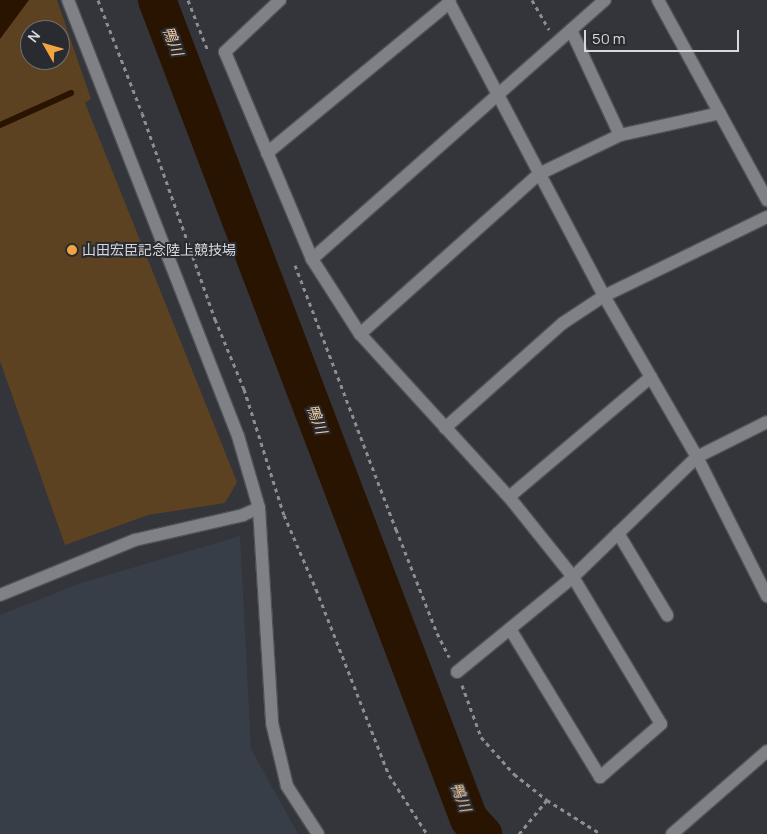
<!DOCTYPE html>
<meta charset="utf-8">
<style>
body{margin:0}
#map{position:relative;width:767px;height:834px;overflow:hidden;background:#33353a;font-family:Manrope,"Noto Sans JP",sans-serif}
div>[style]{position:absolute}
.built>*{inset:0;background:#383e48}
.green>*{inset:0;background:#5d4222}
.water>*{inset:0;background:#281400}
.stream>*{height:6px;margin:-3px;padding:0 3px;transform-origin:3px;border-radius:3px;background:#281400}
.river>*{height:38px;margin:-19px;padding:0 19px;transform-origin:19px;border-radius:19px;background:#281400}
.path>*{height:3px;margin-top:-1.5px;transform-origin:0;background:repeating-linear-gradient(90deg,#8c8e92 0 4px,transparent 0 8px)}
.roads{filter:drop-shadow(1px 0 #4f5255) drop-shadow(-1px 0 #4f5255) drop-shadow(0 1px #4f5255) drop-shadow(0 -1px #4f5255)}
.minor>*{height:12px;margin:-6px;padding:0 6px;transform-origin:6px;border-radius:6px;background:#7f8187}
.dots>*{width:14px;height:14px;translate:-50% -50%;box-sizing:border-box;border:2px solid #292b30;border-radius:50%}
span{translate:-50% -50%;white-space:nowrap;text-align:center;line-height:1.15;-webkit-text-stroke:4px #292b30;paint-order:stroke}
.poi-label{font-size:14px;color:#d7d9dc}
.left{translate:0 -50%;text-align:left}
.water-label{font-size:15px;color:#f6cfa6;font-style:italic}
.north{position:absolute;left:20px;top:20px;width:50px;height:50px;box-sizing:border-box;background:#292b30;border:1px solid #6f7175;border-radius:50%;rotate:308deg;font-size:14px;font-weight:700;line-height:20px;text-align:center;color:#d7d9dc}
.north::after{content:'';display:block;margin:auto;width:18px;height:22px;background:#f3a442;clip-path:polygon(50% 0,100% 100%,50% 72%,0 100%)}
.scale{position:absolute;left:584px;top:30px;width:155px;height:22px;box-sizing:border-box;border:2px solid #d7d9dc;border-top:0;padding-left:6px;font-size:15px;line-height:18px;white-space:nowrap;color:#d7d9dc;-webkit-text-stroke:4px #292b30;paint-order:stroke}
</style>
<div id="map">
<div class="built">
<i style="clip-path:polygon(240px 536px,251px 749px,298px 834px,0 834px,0 615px,81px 583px)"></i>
</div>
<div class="green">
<i style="clip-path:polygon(evenodd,0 0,57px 0,91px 99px,85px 103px,237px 482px,225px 503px,148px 515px,65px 545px,0 361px,0 0,30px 30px,60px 30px,60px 60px,30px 60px,30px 30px)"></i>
</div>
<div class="water">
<i style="clip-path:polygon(0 0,29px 0,0 39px)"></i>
</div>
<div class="stream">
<i style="left:0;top:125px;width:78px;rotate:-24.3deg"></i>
</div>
<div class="river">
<i style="left:157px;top:0;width:876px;rotate:69.15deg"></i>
<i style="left:469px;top:819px;width:21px;rotate:47deg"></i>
</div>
<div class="path">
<i style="left:98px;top:0;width:121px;rotate:68.7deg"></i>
<i style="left:142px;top:113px;width:219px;rotate:70.5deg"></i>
<i style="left:215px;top:319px;width:76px;rotate:67.5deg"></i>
<i style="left:244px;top:389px;width:132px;rotate:72.4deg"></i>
<i style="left:284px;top:515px;width:81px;rotate:66.6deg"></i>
<i style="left:316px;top:589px;width:200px;rotate:68.6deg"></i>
<i style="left:389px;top:775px;width:70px;rotate:57.2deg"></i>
<i style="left:188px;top:0;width:55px;rotate:68.6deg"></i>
<i style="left:532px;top:0;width:34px;rotate:60deg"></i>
<i style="left:295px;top:265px;width:283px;rotate:69.1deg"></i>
<i style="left:396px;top:529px;width:112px;rotate:68.5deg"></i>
<i style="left:437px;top:633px;width:27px;rotate:63deg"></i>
<i style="left:462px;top:685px;width:55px;rotate:69.9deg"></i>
<i style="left:481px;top:737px;width:50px;rotate:48.3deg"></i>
<i style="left:514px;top:774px;width:42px;rotate:38.2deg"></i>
<i style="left:547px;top:800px;width:64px;rotate:32.2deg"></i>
<i style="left:519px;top:834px;width:44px;rotate:-50.5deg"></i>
</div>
<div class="roads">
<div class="minor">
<i style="left:68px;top:0;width:468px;rotate:68.7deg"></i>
<i style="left:238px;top:436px;width:75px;rotate:73.7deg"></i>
<i style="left:259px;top:508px;width:215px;rotate:86.5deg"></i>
<i style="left:272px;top:723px;width:65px;rotate:76.6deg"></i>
<i style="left:287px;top:786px;width:57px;rotate:57.1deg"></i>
<i style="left:280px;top:0;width:76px;rotate:136.6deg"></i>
<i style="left:225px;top:52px;width:225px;rotate:67.2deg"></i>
<i style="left:312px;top:259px;width:89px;rotate:57.4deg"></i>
<i style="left:360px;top:334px;width:221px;rotate:47.6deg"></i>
<i style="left:509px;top:497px;width:102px;rotate:51.3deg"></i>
<i style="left:573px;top:577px;width:171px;rotate:59.1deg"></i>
<i style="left:661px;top:724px;width:81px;rotate:139deg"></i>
<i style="left:600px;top:777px;width:173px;rotate:-121.3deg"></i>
<i style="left:448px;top:0;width:335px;rotate:62.2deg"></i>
<i style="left:604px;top:296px;width:186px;rotate:60deg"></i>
<i style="left:697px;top:457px;width:156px;rotate:63.3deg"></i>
<i style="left:658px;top:0;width:228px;rotate:61.4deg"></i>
<i style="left:571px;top:30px;width:116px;rotate:65deg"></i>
<i style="left:267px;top:153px;width:237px;rotate:-39.5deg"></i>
<i style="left:312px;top:259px;width:391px;rotate:-41.5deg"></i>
<i style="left:360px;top:334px;width:240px;rotate:-41.8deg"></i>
<i style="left:539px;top:174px;width:90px;rotate:-25.7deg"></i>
<i style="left:620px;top:135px;width:102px;rotate:-12.4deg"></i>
<i style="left:445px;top:428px;width:158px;rotate:-41.7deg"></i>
<i style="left:563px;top:323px;width:49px;rotate:-33.4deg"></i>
<i style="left:604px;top:296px;width:181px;rotate:-25.9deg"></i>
<i style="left:509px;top:497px;width:186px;rotate:-40.2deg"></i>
<i style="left:618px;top:533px;width:96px;rotate:59.1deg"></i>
<i style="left:0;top:595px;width:146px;rotate:-22.2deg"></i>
<i style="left:135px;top:540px;width:111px;rotate:-13deg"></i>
<i style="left:243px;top:515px;width:17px;rotate:-24deg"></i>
<i style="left:457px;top:672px;width:150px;rotate:-39.3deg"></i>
<i style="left:573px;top:577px;width:173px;rotate:-44.1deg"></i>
<i style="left:697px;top:457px;width:78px;rotate:-26.6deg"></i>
<i style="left:672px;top:834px;width:126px;rotate:-41.1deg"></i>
</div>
</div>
<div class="dots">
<i style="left:72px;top:250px;background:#f3a442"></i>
</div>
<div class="poi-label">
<span class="left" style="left:82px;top:250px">山田宏臣記念陸上競技場</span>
</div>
<div class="water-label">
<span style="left:173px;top:41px;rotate:69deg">鴨川</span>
<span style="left:317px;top:419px;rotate:69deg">鴨川</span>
<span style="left:461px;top:797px;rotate:69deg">鴨川</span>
</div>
<div class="north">N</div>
<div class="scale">50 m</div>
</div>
